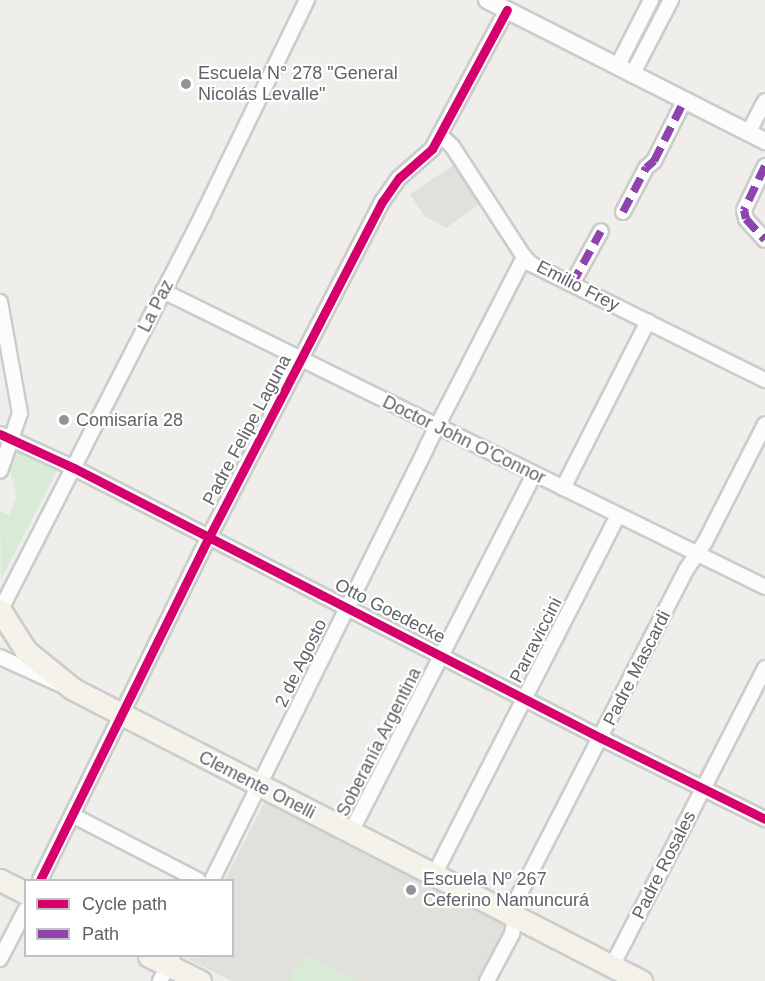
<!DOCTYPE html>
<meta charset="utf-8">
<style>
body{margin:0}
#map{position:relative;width:765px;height:981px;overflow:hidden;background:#efeeea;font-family:Helvetica,sans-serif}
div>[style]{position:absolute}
.education>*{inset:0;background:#e2e0da}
.green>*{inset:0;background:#d8ebd6}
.roads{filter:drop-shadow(2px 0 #cbcccc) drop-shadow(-2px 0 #cbcccc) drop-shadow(0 2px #cbcccc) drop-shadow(0 -2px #cbcccc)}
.minor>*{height:14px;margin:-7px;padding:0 7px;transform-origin:7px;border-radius:7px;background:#fdfcfc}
.tertiary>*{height:16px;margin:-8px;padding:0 8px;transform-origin:8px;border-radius:8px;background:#fdfcfc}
.primary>*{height:21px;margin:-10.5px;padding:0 10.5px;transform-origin:10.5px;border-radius:10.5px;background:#f4f2e9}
.quiet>*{height:8px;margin-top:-4px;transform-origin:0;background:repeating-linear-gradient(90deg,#8e44ad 0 15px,transparent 0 23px)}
.cycleway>*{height:9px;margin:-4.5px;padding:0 4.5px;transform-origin:4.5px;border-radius:4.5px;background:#d6006c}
.dots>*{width:16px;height:16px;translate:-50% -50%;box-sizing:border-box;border:3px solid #fff;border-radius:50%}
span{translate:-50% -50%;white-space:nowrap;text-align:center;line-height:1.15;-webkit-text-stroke:4.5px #fff;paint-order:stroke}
.poi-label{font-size:18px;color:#5f6368}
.left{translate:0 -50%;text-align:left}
.street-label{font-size:18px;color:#5f6368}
.legend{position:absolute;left:24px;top:879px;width:210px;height:78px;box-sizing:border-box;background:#fff;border:2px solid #bfc1c3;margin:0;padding:8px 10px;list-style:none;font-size:18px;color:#5f6368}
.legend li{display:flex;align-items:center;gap:12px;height:30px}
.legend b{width:30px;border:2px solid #bfc1c3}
</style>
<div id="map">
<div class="education">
<i style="clip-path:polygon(457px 163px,483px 202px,446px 228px,424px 216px,410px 194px)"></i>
<i style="clip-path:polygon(267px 797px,509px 921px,479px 981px,232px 981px,186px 958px,232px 956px,232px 880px,225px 880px)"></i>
</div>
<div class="green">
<i style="clip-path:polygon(18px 452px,57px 471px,1px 579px,0 511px,9px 515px,17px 497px,9px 466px,15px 453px)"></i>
<i style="clip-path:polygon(303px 954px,357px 981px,289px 981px)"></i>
</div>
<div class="roads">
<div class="minor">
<i style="left:617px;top:67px;width:75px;rotate:-63.1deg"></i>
<i style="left:632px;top:75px;width:85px;rotate:-62.5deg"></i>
<i style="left:748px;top:133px;width:36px;rotate:-62deg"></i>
<i style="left:440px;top:135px;width:16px;rotate:43deg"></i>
<i style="left:452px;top:146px;width:132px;rotate:57deg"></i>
<i style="left:524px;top:257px;width:10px;rotate:45deg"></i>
<i style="left:531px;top:264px;width:261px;rotate:26.4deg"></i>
<i style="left:765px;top:166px;width:49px;rotate:115.5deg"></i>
<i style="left:744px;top:210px;width:9px;rotate:77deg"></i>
<i style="left:746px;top:219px;width:28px;rotate:48deg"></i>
<i style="left:623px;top:212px;width:50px;rotate:-62.4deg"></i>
<i style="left:646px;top:168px;width:11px;rotate:-41deg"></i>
<i style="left:654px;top:161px;width:67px;rotate:-63.4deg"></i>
<i style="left:572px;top:284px;width:60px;rotate:-61.3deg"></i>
<i style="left:163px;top:291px;width:671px;rotate:26.18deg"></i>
<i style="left:0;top:302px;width:113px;rotate:79.8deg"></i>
<i style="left:20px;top:413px;width:61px;rotate:109deg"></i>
<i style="left:0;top:434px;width:81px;rotate:24.7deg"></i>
<i style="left:74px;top:468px;width:592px;rotate:27.13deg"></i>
<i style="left:601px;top:738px;width:183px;rotate:26.3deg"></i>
<i style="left:563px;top:488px;width:187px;rotate:-63deg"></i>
<i style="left:0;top:611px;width:446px;rotate:-62.9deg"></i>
<i style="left:203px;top:214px;width:238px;rotate:-64.1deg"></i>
<i style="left:0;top:657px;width:65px;rotate:24.6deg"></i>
<i style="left:72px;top:815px;width:142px;rotate:27.3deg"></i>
<i style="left:351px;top:832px;width:402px;rotate:-62.9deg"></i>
<i style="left:434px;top:875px;width:403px;rotate:-62.9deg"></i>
<i style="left:40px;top:880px;width:382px;rotate:-63.8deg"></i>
<i style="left:209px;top:537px;width:377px;rotate:-62.7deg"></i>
<i style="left:382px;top:202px;width:29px;rotate:-55deg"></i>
<i style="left:399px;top:178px;width:44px;rotate:-41.3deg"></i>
<i style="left:432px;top:149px;width:158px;rotate:-61.7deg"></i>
<i style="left:212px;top:880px;width:482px;rotate:-63.6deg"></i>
<i style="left:426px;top:448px;width:215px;rotate:-62.8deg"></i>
<i style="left:0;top:959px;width:56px;rotate:-62.5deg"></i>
<i style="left:612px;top:966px;width:335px;rotate:-62.8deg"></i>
<i style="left:160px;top:981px;width:28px;rotate:-63deg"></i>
<i style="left:487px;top:981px;width:53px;rotate:-62deg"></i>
<i style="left:512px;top:934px;width:40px;rotate:-80deg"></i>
<i style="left:519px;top:895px;width:365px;rotate:-62.8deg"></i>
<i style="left:686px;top:570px;width:34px;rotate:-56deg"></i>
<i style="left:705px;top:542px;width:132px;rotate:-63deg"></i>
</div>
<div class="tertiary">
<i style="left:487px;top:0;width:312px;rotate:26.9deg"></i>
</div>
<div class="primary">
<i style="left:0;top:610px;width:49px;rotate:57.6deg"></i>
<i style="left:26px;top:651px;width:60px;rotate:39deg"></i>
<i style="left:73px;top:689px;width:639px;rotate:27.21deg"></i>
<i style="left:0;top:880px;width:29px;rotate:27deg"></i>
<i style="left:149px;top:956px;width:57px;rotate:26.1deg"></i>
</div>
</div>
<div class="quiet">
<i style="left:765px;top:166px;width:49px;rotate:115.5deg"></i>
<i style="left:744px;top:210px;width:9px;rotate:77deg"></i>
<i style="left:746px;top:219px;width:28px;rotate:48deg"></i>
<i style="left:623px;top:212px;width:50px;rotate:-62.4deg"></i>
<i style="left:646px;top:168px;width:11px;rotate:-41deg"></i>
<i style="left:654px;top:161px;width:67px;rotate:-63.4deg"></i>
<i style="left:572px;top:284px;width:60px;rotate:-61.3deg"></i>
</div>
<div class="cycleway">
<i style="left:0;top:434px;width:81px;rotate:24.7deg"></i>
<i style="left:74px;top:468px;width:592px;rotate:27.13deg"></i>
<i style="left:601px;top:738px;width:183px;rotate:26.3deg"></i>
<i style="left:40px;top:880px;width:382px;rotate:-63.8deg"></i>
<i style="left:209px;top:537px;width:377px;rotate:-62.7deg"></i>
<i style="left:382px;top:202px;width:29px;rotate:-55deg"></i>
<i style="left:399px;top:178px;width:44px;rotate:-41.3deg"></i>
<i style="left:432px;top:149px;width:158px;rotate:-61.7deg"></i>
</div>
<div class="dots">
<i style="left:186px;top:84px;background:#919496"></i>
<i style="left:64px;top:420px;background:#919496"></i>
<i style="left:411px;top:890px;background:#919496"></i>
</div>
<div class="poi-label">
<span class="left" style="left:198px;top:84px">Escuela N° 278 "General<br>Nicolás Levalle"</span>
<span class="left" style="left:76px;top:420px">Comisaría 28</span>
<span class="left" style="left:423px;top:890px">Escuela Nº 267<br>Ceferino Namuncurá</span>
</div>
<div class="street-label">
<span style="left:578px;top:286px;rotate:27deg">Emilio Frey</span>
<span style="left:156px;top:306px;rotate:-63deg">La Paz</span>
<span style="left:247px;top:430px;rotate:-62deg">Padre Felipe Laguna</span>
<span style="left:464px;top:440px;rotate:26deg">Doctor John O'Connor</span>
<span style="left:390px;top:611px;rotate:27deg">Otto Goedecke</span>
<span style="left:536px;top:640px;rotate:-63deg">Parraviccini</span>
<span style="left:301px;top:663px;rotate:-64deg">2 de Agosto</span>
<span style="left:637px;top:668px;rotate:-63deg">Padre Mascardi</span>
<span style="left:379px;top:742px;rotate:-63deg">Soberanía Argentina</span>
<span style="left:257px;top:785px;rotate:27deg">Clemente Onelli</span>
<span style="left:664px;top:865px;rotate:-63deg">Padre Rosales</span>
</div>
<ul class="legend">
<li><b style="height:8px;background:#d6006c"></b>Cycle path</li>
<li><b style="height:8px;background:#8e44ad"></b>Path</li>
</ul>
</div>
